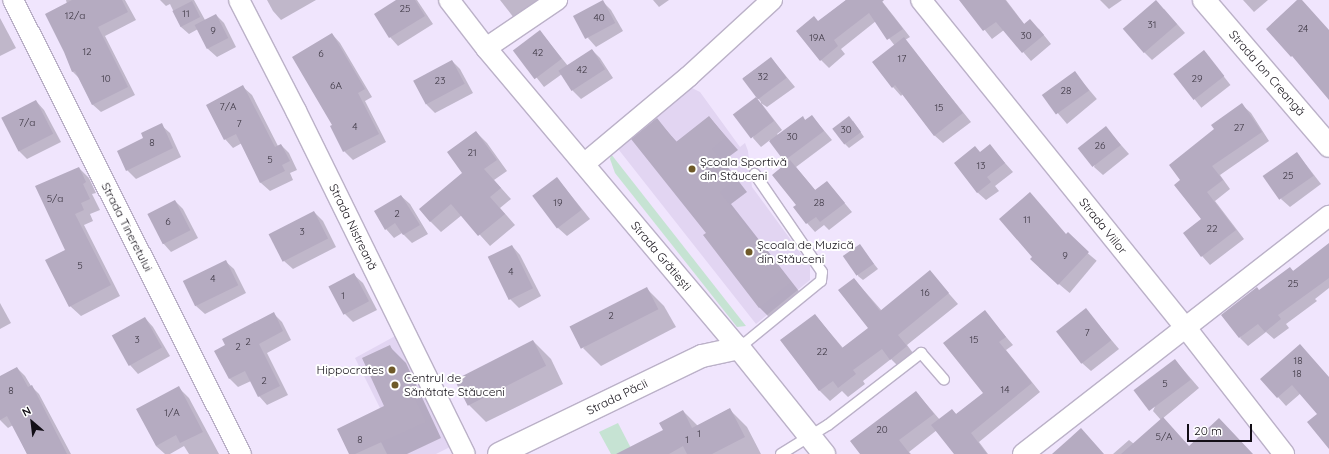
<!DOCTYPE html>
<meta charset="utf-8">
<style>
body{margin:0}
#map{position:relative;width:1329px;height:454px;overflow:hidden;background:#f0e5fd;font-family:Quicksand,sans-serif}
div>[style]{position:absolute}
.built>*{inset:0;background:#e2d5f2}
.green>*{inset:0;background:#c6e3d3}
.shadow>*{inset:0;background:#0003;transform-origin:0 0}
.building>*{inset:0;background:#b5abc1;transform-origin:0 0}
.roads{filter:drop-shadow(1px 0 #bbb1c8) drop-shadow(-1px 0 #bbb1c8) drop-shadow(0 1px #bbb1c8) drop-shadow(0 -1px #bbb1c8)}
.lane>*{height:10px;margin:-5px;padding:0 5px;transform-origin:5px;border-radius:5px;background:#fff}
.street>*{height:20px;margin:-10px;padding:0 10px;transform-origin:10px;border-radius:10px;background:#fff}
.secondary>*{height:22px;margin:-11px;padding:0 11px;transform-origin:11px;border-radius:11px;background:#fff}
.dots>*{width:11px;height:11px;translate:-50% -50%;box-sizing:border-box;border:2px solid #fff;border-radius:50%}
span{translate:-50% -50%;white-space:nowrap;text-align:center;line-height:1.15;-webkit-text-stroke:4px #fff;paint-order:stroke}
.number-label{font-size:10px;color:#3b3541}
.number-label span{-webkit-text-stroke-width:0}
.street-label{font-size:12px;color:#120e16}
.poi-label{font-size:12px;color:#120e16}
.left{translate:0 -50%;text-align:left}
.right{translate:-100% -50%;text-align:right}
.north{position:absolute;left:12px;top:402px;width:40px;height:40px;-webkit-text-stroke:3px #fff;paint-order:stroke;rotate:332deg;font-size:11px;font-weight:700;line-height:16px;text-align:center;color:#120e16}
.north::after{content:'';display:block;margin:auto;width:14px;height:18px;background:#120e16;clip-path:polygon(50% 0,100% 100%,50% 72%,0 100%)}
.scale{position:absolute;left:1187px;top:424px;width:65px;height:18px;box-sizing:border-box;border:2px solid #120e16;border-top:0;padding-left:5px;font-size:12px;line-height:14px;white-space:nowrap;color:#120e16;-webkit-text-stroke:3px #fff;paint-order:stroke}
</style>
<div id="map">
<div class="built">
<i style="clip-path:polygon(688px 86px,700px 92px,740px 147px,745px 143px,748px 151px,752px 187px,810px 266px,810px 280px,756px 324px,615px 145px)"></i>
<i style="clip-path:polygon(397px 335px,452px 446px,436px 454px,387px 454px,369px 418px,382px 412px,355px 358px)"></i>
</div>
<div class="green">
<i style="clip-path:polygon(611px 154px,746px 326px,737px 327px,615px 173px,610px 159px)"></i>
<i style="clip-path:polygon(618px 423px,634px 454px,611px 454px,599px 432px)"></i>
</div>
<div class="shadow">
<i style="clip-path:polygon(66px 0,125px 0,136px 20px,105px 36px,135px 95px,101px 112px,92px 104px,79px 78px,73px 72px,65px 52px,67px 4px)"></i>
<i style="clip-path:polygon(160px 0,194px 0,205px 20px,216px 15px,224px 23px,236px 47px,217px 57px,208px 49px,198px 29px,189px 34px,181px 27px,170px 4px,166px 6px)"></i>
<i style="clip-path:polygon(267px 0,316px 0,281px 20px,273px 11px)"></i>
<i style="clip-path:polygon(398px 0,417px 0,433px 24px,398px 46px,390px 37px)"></i>
<i style="clip-path:polygon(500px 0,541px 0,514px 18px)"></i>
<i style="clip-path:polygon(653px 0,669px 0,659px 7px)"></i>
<i style="clip-path:polygon(846px 0,881px 0,910px 37px,905px 40px,971px 122px,943px 143px,934px 135px,903px 94px,901px 96px,893px 87px,874px 62px,895px 46px,876px 21px,841px 49px,845px 54px,829px 68px,821px 60px,818px 22px)"></i>
<i style="clip-path:polygon(961px 0,1006px 0,1025px 25px,1039px 29px,1051px 44px,1031px 61px,1004px 30px,992px 39px)"></i>
<i style="clip-path:polygon(1100px 0,1122px 0,1109px 9px)"></i>
<i style="clip-path:polygon(1243px 0,1268px 0,1254px 12px)"></i>
<i style="clip-path:polygon(603px 2px,611px 10px,623px 31px,596px 47px,588px 38px)"></i>
<i style="clip-path:polygon(1164px 9px,1185px 33px,1152px 60px,1144px 52px)"></i>
<i style="clip-path:polygon(0 18px,16px 48px,0 56px)"></i>
<i style="clip-path:polygon(540px 31px,568px 66px,592px 50px,600px 58px,613px 78px,581px 99px,573px 91px,562px 74px,544px 87px,515px 50px)"></i>
<i style="clip-path:polygon(332px 34px,340px 43px,372px 97px,365px 101px,386px 142px,353px 160px,344px 151px,334px 126px)"></i>
<i style="left:1204px;top:51px;width:43px;height:37px;rotate:52deg"></i>
<i style="clip-path:polygon(771px 58px,795px 87px,767px 107px,761px 103px,782px 130px,777px 134px,778px 135px,803px 118px,806px 121px,812px 116px,832px 140px,796px 167px,816px 191px,827px 182px,852px 212px,829px 230px,824px 225px,815px 232px,807px 223px,797px 205px,788px 163px,770px 140px,761px 147px,753px 138px,761px 102px,743px 78px)"></i>
<i style="clip-path:polygon(452px 61px,460px 69px,473px 93px,435px 113px,427px 105px,414px 81px)"></i>
<i style="left:1075px;top:73px;width:34px;height:39px;rotate:50deg"></i>
<i style="clip-path:polygon(243px 87px,252px 95px,278px 146px,281px 145px,289px 153px,297px 170px,290px 173px,293px 180px,270px 191px,261px 183px,242px 143px,233px 148px,225px 139px)"></i>
<i style="clip-path:polygon(36px 101px,44px 110px,61px 142px,27px 159px,19px 151px)"></i>
<i style="clip-path:polygon(1242px 105px,1251px 113px,1269px 141px,1220px 175px,1230px 189px,1215px 201px,1244px 239px,1210px 265px,1202px 256px,1203px 219px,1181px 180px)"></i>
<i style="clip-path:polygon(709px 117px,738px 150px,723px 161px,747px 192px,731px 204px,802px 295px,771px 319px,759px 307px,707px 233px,657px 120px,677px 142px)"></i>
<i style="clip-path:polygon(853px 121px,864px 137px,849px 148px,845px 144px)"></i>
<i style="clip-path:polygon(161px 125px,170px 133px,181px 157px,136px 179px,127px 170px,145px 139px)"></i>
<i style="clip-path:polygon(1106px 128px,1129px 154px,1103px 175px,1094px 167px)"></i>
<i style="clip-path:polygon(476px 132px,487px 143px,507px 171px,494px 180px,511px 199px,500px 208px,515px 225px,490px 246px,462px 215px,441px 232px,430px 221px,464px 173px)"></i>
<i style="clip-path:polygon(990px 146px,1013px 172px,995px 186px,999px 191px,986px 200px,977px 192px,980px 153px)"></i>
<i style="clip-path:polygon(1297px 153px,1321px 184px,1290px 207px,1281px 199px)"></i>
<i style="clip-path:polygon(79px 168px,89px 178px,96px 193px,92px 194px,100px 210px,90px 214px,93px 221px,84px 225px,120px 296px,81px 316px,70px 306px,66px 250px)"></i>
<i style="clip-path:polygon(557px 178px,590px 219px,567px 236px,558px 228px)"></i>
<i style="clip-path:polygon(401px 196px,410px 204px,428px 234px,412px 243px,402px 233px,394px 238px,386px 229px)"></i>
<i style="clip-path:polygon(175px 201px,183px 209px,198px 238px,171px 252px,163px 243px)"></i>
<i style="clip-path:polygon(314px 212px,323px 221px,336px 247px,293px 269px,284px 261px)"></i>
<i style="left:1066px;top:235px;width:40px;height:42px;rotate:40deg"></i>
<i style="clip-path:polygon(1329px 245px,1329px 288px,1315px 299px,1317px 301px,1286px 324px,1289px 328px,1274px 339px,1266px 332px,1248px 346px,1240px 338px,1260px 291px,1290px 268px,1294px 272px)"></i>
<i style="clip-path:polygon(512px 246px,520px 255px,541px 296px,519px 308px,510px 299px)"></i>
<i style="clip-path:polygon(860px 246px,878px 269px,863px 280px,858px 276px)"></i>
<i style="clip-path:polygon(225px 261px,234px 269px,246px 293px,205px 314px,196px 306px)"></i>
<i style="clip-path:polygon(930px 272px,958px 304px,907px 345px,916px 357px,901px 369px,891px 359px,863px 381px,865px 384px,848px 397px,842px 391px,830px 401px,820px 391px,782px 340px,815px 315px,843px 348px,869px 329px,854px 279px,882px 311px)"></i>
<i style="clip-path:polygon(354px 275px,363px 283px,377px 310px,353px 322px,345px 314px)"></i>
<i style="clip-path:polygon(646px 288px,664px 306px,676px 327px,601px 366px,583px 348px)"></i>
<i style="clip-path:polygon(0 303px,11px 323px,0 329px)"></i>
<i style="clip-path:polygon(1086px 310px,1119px 349px,1091px 371px,1082px 363px)"></i>
<i style="clip-path:polygon(984px 311px,1013px 345px,1006px 350px,1040px 392px,979px 442px,988px 454px,955px 454px,937px 430px,909px 452px,911px 454px,861px 454px,916px 392px,940px 420px,952px 410px,957px 415px,984px 393px)"></i>
<i style="clip-path:polygon(273px 313px,282px 322px,291px 340px,267px 353px,288px 395px,267px 405px,259px 396px,251px 381px,238px 387px,230px 379px,226px 345px)"></i>
<i style="clip-path:polygon(145px 318px,153px 327px,170px 356px,138px 374px,130px 365px)"></i>
<i style="clip-path:polygon(533px 341px,551px 359px,563px 384px,486px 422px,468px 404px)"></i>
<i style="clip-path:polygon(389px 346px,406px 363px,441px 438px,407px 454px,350px 454px,385px 406px)"></i>
<i style="clip-path:polygon(1175px 360px,1199px 388px,1162px 419px,1189px 447px,1252px 454px,1113px 454px,1129px 440px,1134px 444px,1161px 420px,1153px 411px)"></i>
<i style="clip-path:polygon(17px 368px,25px 376px,31px 386px,39px 394px,71px 454px,27px 454px,13px 425px,8px 428px,0 420px,0 377px)"></i>
<i style="clip-path:polygon(1329px 378px,1329px 447px,1319px 414px,1301px 393px,1286px 406px,1262px 379px)"></i>
<i style="clip-path:polygon(179px 388px,189px 398px,219px 454px,189px 454px,184px 446px,170px 454px,165px 454px,156px 446px)"></i>
<i style="clip-path:polygon(729px 409px,747px 427px,761px 454px,646px 454px,664px 430px,683px 411px,698px 426px)"></i>
</div>
<div class="building">
<i style="clip-path:polygon(72px 0,122px 0,128px 12px,98px 27px,128px 87px,92px 105px,75px 71px,72px 72px,64px 52px,45px 14px)"></i>
<i style="clip-path:polygon(396px 0,415px 0,425px 16px,389px 38px,374px 14px)"></i>
<i style="left:603px;top:0;width:26px;height:34px;rotate:62deg"></i>
<i style="clip-path:polygon(846px 0,884px 0,882px 2px,903px 29px,887px 40px,869px 13px,834px 40px,838px 46px,820px 61px,796px 31px,814px 16px,818px 21px)"></i>
<i style="clip-path:polygon(959px 0,1005px 0,1024px 24px,1030px 19px,1044px 35px,1022px 53px,996px 22px,983px 31px)"></i>
<i style="left:1156px;top:0;width:32px;height:44px;rotate:49deg"></i>
<i style="clip-path:polygon(1297px 0,1302px 0,1329px 30px,1329px 100px,1292px 56px,1291px 57px,1266px 29px)"></i>
<i style="left:192px;top:1px;width:18px;height:22px;rotate:63deg"></i>
<i style="left:216px;top:14px;width:27px;height:24px;rotate:63deg"></i>
<i style="left:540px;top:30px;width:36px;height:34px;rotate:53deg"></i>
<i style="clip-path:polygon(332px 33px,365px 89px,358px 93px,379px 134px,343px 152px,330px 126px,332px 125px,292px 57px)"></i>
<i style="clip-path:polygon(904px 37px,963px 113px,934px 136px,895px 85px,892px 88px,872px 62px)"></i>
<i style="left:592px;top:49px;width:24px;height:40px;rotate:57deg"></i>
<i style="left:1204px;top:50px;width:33px;height:39px;rotate:52deg"></i>
<i style="left:771px;top:57px;width:26px;height:36px;rotate:53deg"></i>
<i style="left:452px;top:60px;width:27px;height:44px;rotate:62deg"></i>
<i style="left:1075px;top:71px;width:24px;height:41px;rotate:54deg"></i>
<i style="clip-path:polygon(243px 85px,275px 147px,281px 144px,290px 161px,282px 165px,285px 171px,260px 183px,236px 134px,224px 140px,206px 105px)"></i>
<i style="left:756px;top:97px;width:30px;height:29px;rotate:53deg"></i>
<i style="left:36px;top:100px;width:38px;height:39px;rotate:63deg"></i>
<i style="clip-path:polygon(1242px 103px,1262px 132px,1212px 166px,1223px 180px,1207px 192px,1236px 230px,1201px 257px,1183px 233px,1201px 219px,1174px 185px,1180px 180px,1169px 165px,1214px 129px,1211px 125px)"></i>
<i style="clip-path:polygon(812px 115px,824px 131px,784px 161px,769px 141px,803px 116px,805px 120px)"></i>
<i style="clip-path:polygon(709px 116px,726px 137px,712px 149px,736px 179px,720px 192px,760px 245px,762px 244px,791px 282px,759px 308px,703px 235px,706px 233px,631px 139px,657px 118px,676px 142px)"></i>
<i style="left:849px;top:116px;width:20px;height:21px;rotate:53deg"></i>
<i style="clip-path:polygon(162px 123px,173px 148px,126px 171px,117px 151px,143px 138px,141px 133px)"></i>
<i style="left:1106px;top:126px;width:24px;height:36px;rotate:52deg"></i>
<i style="clip-path:polygon(476px 131px,497px 160px,484px 169px,501px 188px,490px 197px,505px 214px,478px 236px,451px 204px,430px 222px,419px 209px,462px 173px,447px 152px)"></i>
<i style="clip-path:polygon(990px 144px,1005px 163px,987px 177px,991px 182px,977px 193px,954px 163px,975px 146px,980px 152px)"></i>
<i style="left:1297px;top:152px;width:29px;height:42px;rotate:55deg"></i>
<i style="clip-path:polygon(790px 160px,815px 190px,827px 181px,845px 203px,820px 222px,816px 217px,806px 224px,793px 207px,796px 205px,772px 175px)"></i>
<i style="clip-path:polygon(79px 167px,86px 182px,83px 184px,90px 199px,81px 203px,84px 210px,75px 214px,111px 285px,69px 307px,45px 260px,65px 250px,35px 186px)"></i>
<i style="left:557px;top:177px;width:41px;height:31px;rotate:53deg"></i>
<i style="clip-path:polygon(1030px 192px,1066px 234px,1068px 232px,1089px 252px,1058px 285px,1030px 259px,1032px 257px,999px 219px)"></i>
<i style="clip-path:polygon(401px 195px,420px 225px,403px 235px,395px 223px,385px 230px,374px 211px)"></i>
<i style="left:175px;top:200px;width:34px;height:31px;rotate:63deg"></i>
<i style="left:314px;top:211px;width:31px;height:51px;rotate:63deg"></i>
<i style="clip-path:polygon(1329px 243px,1329px 278px,1278px 315px,1281px 319px,1265px 332px,1258px 324px,1239px 338px,1221px 315px,1257px 287px,1259px 290px,1290px 267px,1293px 271px)"></i>
<i style="left:860px;top:244px;width:24px;height:21px;rotate:55deg"></i>
<i style="left:512px;top:245px;width:48px;height:27px;rotate:64deg"></i>
<i style="left:226px;top:260px;width:28px;height:48px;rotate:64deg"></i>
<i style="clip-path:polygon(930px 270px,949px 293px,898px 335px,907px 346px,890px 360px,882px 349px,853px 370px,856px 374px,838px 388px,833px 381px,819px 391px,780px 340px,815px 314px,842px 348px,868px 328px,838px 290px,854px 278px,880px 311px)"></i>
<i style="left:354px;top:273px;width:32px;height:29px;rotate:62deg"></i>
<i style="left:647px;top:287px;width:25px;height:87px;rotate:63deg"></i>
<i style="left:1086px;top:308px;width:41px;height:38px;rotate:52deg"></i>
<i style="clip-path:polygon(985px 310px,1006px 337px,999px 342px,1032px 383px,971px 433px,987px 454px,954px 454px,931px 425px,952px 409px,956px 414px,983px 393px,943px 343px)"></i>
<i style="clip-path:polygon(274px 312px,283px 331px,259px 344px,280px 386px,258px 397px,245px 371px,229px 379px,214px 351px,225px 345px,222px 339px)"></i>
<i style="left:145px;top:317px;width:35px;height:38px;rotate:61deg"></i>
<i style="left:533px;top:340px;width:29px;height:88px;rotate:63deg"></i>
<i style="clip-path:polygon(1300px 344px,1329px 377px,1329px 449px,1307px 422px,1317px 414px,1292px 385px,1277px 398px,1260px 379px)"></i>
<i style="clip-path:polygon(390px 345px,426px 422px,355px 454px,349px 454px,337px 429px,384px 406px,362px 358px)"></i>
<i style="left:1175px;top:359px;width:26px;height:52px;rotate:53deg"></i>
<i style="clip-path:polygon(17px 367px,28px 387px,32px 385px,67px 454px,27px 454px,7px 416px,0 420px,0 376px)"></i>
<i style="clip-path:polygon(179px 386px,203px 432px,180px 443px,176px 435px,156px 446px,136px 409px)"></i>
<i style="clip-path:polygon(916px 391px,934px 414px,899px 440px,910px 454px,860px 454px,850px 441px)"></i>
<i style="clip-path:polygon(730px 408px,745px 437px,712px 454px,687px 454px,683px 446px,669px 454px,616px 454px,663px 430px,659px 423px,683px 410px,692px 428px)"></i>
<i style="clip-path:polygon(1163px 417px,1189px 446px,1219px 418px,1253px 454px,1121px 454px)"></i>
<i style="clip-path:polygon(1081px 428px,1104px 454px,1052px 454px,1070px 438px)"></i>
</div>
<div class="roads">
<div class="lane">
<i style="left:739px;top:348px;width:106px;rotate:-39.3deg"></i>
<i style="left:821px;top:281px;width:9px;rotate:-84deg"></i>
<i style="left:822px;top:272px;width:119px;rotate:-124.4deg"></i>
<i style="left:781px;top:454px;width:55px;rotate:-31.7deg"></i>
<i style="left:828px;top:425px;width:118px;rotate:-37.7deg"></i>
<i style="left:921px;top:353px;width:35px;rotate:49deg"></i>
</div>
<div class="street">
<i style="left:13px;top:0;width:508px;rotate:63.33deg"></i>
<i style="left:239px;top:0;width:125px;rotate:62.8deg"></i>
<i style="left:296px;top:111px;width:382px;rotate:63.8deg"></i>
<i style="left:449px;top:0;width:61px;rotate:52.4deg"></i>
<i style="left:486px;top:48px;width:392px;rotate:49.9deg"></i>
<i style="left:921px;top:0;width:422px;rotate:51.1deg"></i>
<i style="left:1186px;top:328px;width:160px;rotate:52.1deg"></i>
<i style="left:486px;top:48px;width:86px;rotate:-34.1deg"></i>
<i style="left:584px;top:164px;width:136px;rotate:-39.9deg"></i>
<i style="left:688px;top:77px;width:114px;rotate:-42.5deg"></i>
<i style="left:1023px;top:454px;width:388px;rotate:-37.9deg"></i>
</div>
<div class="secondary">
<i style="left:1204px;top:0;width:192px;rotate:49.4deg"></i>
<i style="left:499px;top:454px;width:225px;rotate:-25.8deg"></i>
<i style="left:702px;top:356px;width:38px;rotate:-12deg"></i>
<i style="left:739px;top:348px;width:136px;rotate:51.3deg"></i>
</div>
</div>
<div class="dots">
<i style="left:692px;top:169px;background:#6f5a29"></i>
<i style="left:749px;top:252px;background:#6f5a29"></i>
<i style="left:392px;top:370px;background:#6f5a29"></i>
<i style="left:395px;top:385px;background:#6f5a29"></i>
</div>
<div class="number-label">
<span style="left:405px;top:9px">25</span>
<span style="left:186px;top:14px">11</span>
<span style="left:75px;top:16px">12/a</span>
<span style="left:599px;top:18px">40</span>
<span style="left:1152px;top:25px">31</span>
<span style="left:1303px;top:29px">24</span>
<span style="left:213px;top:31px">9</span>
<span style="left:1026px;top:36px">30</span>
<span style="left:817px;top:38px">19A</span>
<span style="left:87px;top:52px">12</span>
<span style="left:538px;top:53px">42</span>
<span style="left:321px;top:54px">6</span>
<span style="left:902px;top:59px">17</span>
<span style="left:582px;top:70px">42</span>
<span style="left:763px;top:77px">32</span>
<span style="left:106px;top:79px">10</span>
<span style="left:1197px;top:79px">29</span>
<span style="left:440px;top:81px">23</span>
<span style="left:336px;top:86px">6A</span>
<span style="left:1066px;top:91px">28</span>
<span style="left:228px;top:107px">7/A</span>
<span style="left:939px;top:108px">15</span>
<span style="left:27px;top:123px">7/a</span>
<span style="left:239px;top:124px">7</span>
<span style="left:355px;top:127px">4</span>
<span style="left:1239px;top:128px">27</span>
<span style="left:846px;top:130px">30</span>
<span style="left:792px;top:137px">30</span>
<span style="left:152px;top:143px">8</span>
<span style="left:1100px;top:146px">26</span>
<span style="left:472px;top:153px">21</span>
<span style="left:270px;top:160px">5</span>
<span style="left:981px;top:166px">13</span>
<span style="left:1288px;top:176px">25</span>
<span style="left:55px;top:199px">5/a</span>
<span style="left:558px;top:203px">19</span>
<span style="left:819px;top:203px">28</span>
<span style="left:397px;top:214px">2</span>
<span style="left:1027px;top:220px">11</span>
<span style="left:168px;top:222px">6</span>
<span style="left:1212px;top:229px">22</span>
<span style="left:302px;top:232px">3</span>
<span style="left:1065px;top:256px">9</span>
<span style="left:80px;top:266px">5</span>
<span style="left:511px;top:272px">4</span>
<span style="left:213px;top:279px">4</span>
<span style="left:1293px;top:284px">25</span>
<span style="left:925px;top:293px">16</span>
<span style="left:343px;top:296px">1</span>
<span style="left:611px;top:316px">2</span>
<span style="left:1087px;top:333px">7</span>
<span style="left:137px;top:340px">3</span>
<span style="left:974px;top:340px">15</span>
<span style="left:248px;top:342px">2</span>
<span style="left:238px;top:347px">2</span>
<span style="left:822px;top:352px">22</span>
<span style="left:1298px;top:361px">18</span>
<span style="left:1297px;top:374px">18</span>
<span style="left:264px;top:381px">2</span>
<span style="left:1165px;top:384px">5</span>
<span style="left:1005px;top:390px">14</span>
<span style="left:11px;top:391px">8</span>
<span style="left:172px;top:413px">1/A</span>
<span style="left:882px;top:430px">20</span>
<span style="left:699px;top:434px">1</span>
<span style="left:1164px;top:437px">5/A</span>
<span style="left:360px;top:440px">8</span>
<span style="left:687px;top:440px">1</span>
</div>
<div class="street-label">
<span style="left:1267px;top:73px;rotate:49deg">Strada Ion Creangă</span>
<span style="left:1103px;top:226px;rotate:51deg">Strada Viilor</span>
<span style="left:127px;top:227px;rotate:63deg">Strada Tineretului</span>
<span style="left:353px;top:227px;rotate:64deg">Strada Nistreană</span>
<span style="left:661px;top:256px;rotate:50deg">Strada Grătiești</span>
<span style="left:617px;top:397px;rotate:-26deg">Strada Păcii</span>
</div>
<div class="poi-label">
<span class="left" style="left:700px;top:169px">Școala Sportivă<br>din Stăuceni</span>
<span class="left" style="left:757px;top:252px">Școala de Muzică<br>din Stăuceni</span>
<span class="right" style="left:384px;top:370px">Hippocrates</span>
<span class="left" style="left:404px;top:385px">Centrul de<br>Sănătate Stăuceni</span>
</div>
<div class="north">N</div>
<div class="scale">20 m</div>
</div>
